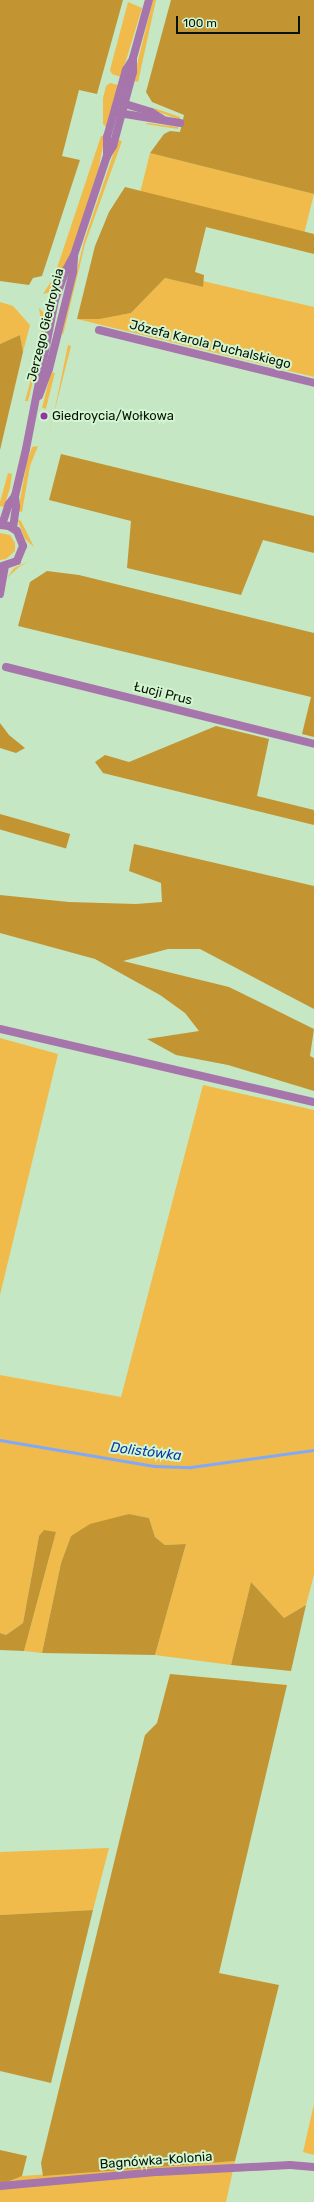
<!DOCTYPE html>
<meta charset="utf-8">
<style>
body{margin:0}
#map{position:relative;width:314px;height:2202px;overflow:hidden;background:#c6e7c3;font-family:Rubik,sans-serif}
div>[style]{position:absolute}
.green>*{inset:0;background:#f0bb4a;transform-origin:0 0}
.forest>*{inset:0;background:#c29532;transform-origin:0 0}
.stream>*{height:2.5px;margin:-1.25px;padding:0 1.25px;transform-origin:1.25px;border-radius:1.25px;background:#81a9f8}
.minor>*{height:8px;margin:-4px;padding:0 4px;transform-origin:4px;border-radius:4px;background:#a675ab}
.dots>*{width:11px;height:11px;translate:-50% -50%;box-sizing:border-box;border:2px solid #d3f5d0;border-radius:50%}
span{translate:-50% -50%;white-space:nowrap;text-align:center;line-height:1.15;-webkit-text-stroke:4px #d3f5d0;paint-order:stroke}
.street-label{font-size:13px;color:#081307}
.poi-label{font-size:13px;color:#081307}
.left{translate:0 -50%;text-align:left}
.water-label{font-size:14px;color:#0a39a9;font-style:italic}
.scale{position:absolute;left:176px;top:16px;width:124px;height:18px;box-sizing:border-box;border:2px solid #081307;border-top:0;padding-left:5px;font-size:12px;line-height:14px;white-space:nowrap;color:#081307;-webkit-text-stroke:3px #d3f5d0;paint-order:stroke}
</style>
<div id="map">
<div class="green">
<i style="clip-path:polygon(153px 0,156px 0,138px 82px,134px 81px,139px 56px)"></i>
<i style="clip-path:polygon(128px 2px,142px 8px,121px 77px,112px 74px,110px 70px)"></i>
<i style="clip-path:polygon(110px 83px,118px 85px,107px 128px,103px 124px,103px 98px,106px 86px)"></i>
<i style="clip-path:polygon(154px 108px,180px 117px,180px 120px,156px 111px)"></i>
<i style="clip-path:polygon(148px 123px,178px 127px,178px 129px,145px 124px)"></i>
<i style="clip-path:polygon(101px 136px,105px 136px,98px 171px,75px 241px,57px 286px,50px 292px,43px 294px,54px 277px)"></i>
<i style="clip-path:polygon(118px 140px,122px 141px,85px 244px,63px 335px,62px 333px,84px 241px)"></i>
<i style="left:150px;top:153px;width:169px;height:42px;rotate:14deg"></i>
<i style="clip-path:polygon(165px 278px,203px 287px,203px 281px,314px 307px,314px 377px,77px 319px,100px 319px,131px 313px)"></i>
<i style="clip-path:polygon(0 302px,13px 306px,30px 325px,23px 352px,20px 335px,0 344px)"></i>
<i style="clip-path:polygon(39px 308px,45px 314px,47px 321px,39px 361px,35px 358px,42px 328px)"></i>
<i style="clip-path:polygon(68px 345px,71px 346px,47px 441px,55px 408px)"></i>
<i style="clip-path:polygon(34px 368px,36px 369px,28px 401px,25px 401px)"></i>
<i style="left:51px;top:372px;width:4px;height:37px;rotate:14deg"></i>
<i style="clip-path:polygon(38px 446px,30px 466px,22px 512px,18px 511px,27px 461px,32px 447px)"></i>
<i style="clip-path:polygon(8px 473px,12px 474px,10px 488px,4px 507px,0 506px,0 502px)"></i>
<i style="clip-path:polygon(17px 519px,21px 521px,34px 547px,25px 539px)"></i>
<i style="clip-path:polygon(0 533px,10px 535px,15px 543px,15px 551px,6px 559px,0 560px)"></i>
<i style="clip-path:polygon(30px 561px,19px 567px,7px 578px,14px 568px)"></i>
<i style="clip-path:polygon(0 1038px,58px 1054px,0 1295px)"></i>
<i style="clip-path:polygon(203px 1085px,314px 1110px,314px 1575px,306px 1605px,284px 1618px,251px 1582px,231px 1665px,155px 1655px,186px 1544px,165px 1545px,155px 1537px,149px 1518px,129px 1514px,71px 1536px,61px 1563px,42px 1653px,24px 1651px,56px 1532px,39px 1536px,23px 1623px,6px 1635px,0 1633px,0 1375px,121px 1397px)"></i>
<i style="clip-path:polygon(109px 1848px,93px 1910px,0 1915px,0 1852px)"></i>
<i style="clip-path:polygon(314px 2104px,314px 2155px,303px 2152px)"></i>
<i style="clip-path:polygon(235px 2161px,226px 2202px,0 2202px,0 2185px,22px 2176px)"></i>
</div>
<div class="forest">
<i style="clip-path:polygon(0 0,123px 0,97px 94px,79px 90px,62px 156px,80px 160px,42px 276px,33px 278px,29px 285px,0 281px)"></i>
<i style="clip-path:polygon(171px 0,314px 0,314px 194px,150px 153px,164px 134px,170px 131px,180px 132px,184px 115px,152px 102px,146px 92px)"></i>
<i style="clip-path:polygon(125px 187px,314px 234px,314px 254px,206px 227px,195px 272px,204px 275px,203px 287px,165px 278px,131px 313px,100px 319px,77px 319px,95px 246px,109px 212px)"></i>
<i style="clip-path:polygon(20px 335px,23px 352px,0 450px,0 344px)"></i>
<i style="clip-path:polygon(61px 454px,314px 516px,314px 553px,263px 540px,241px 595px,127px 568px,131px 521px,49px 500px)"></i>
<i style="clip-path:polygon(47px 571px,79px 575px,314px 633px,314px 737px,302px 734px,311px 697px,18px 626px,30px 582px)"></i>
<i style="clip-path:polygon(0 723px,9px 735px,25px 748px,16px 753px,0 748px)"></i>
<i style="clip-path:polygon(216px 726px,269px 739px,257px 796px,314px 810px,314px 825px,103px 773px,95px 762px,105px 755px,129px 762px)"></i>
<i style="left:0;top:814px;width:73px;height:15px;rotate:16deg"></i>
<i style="clip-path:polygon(134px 844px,314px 886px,314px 1009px,200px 949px,168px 949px,123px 961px,229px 987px,314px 1029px,310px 1056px,314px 1058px,314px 1091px,228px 1065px,176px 1055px,147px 1039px,199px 1031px,185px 1013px,160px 995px,95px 959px,0 933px,0 895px,69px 902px,136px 904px,162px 902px,161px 883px,129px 871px)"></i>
<i style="clip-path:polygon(129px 1514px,149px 1518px,155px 1537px,165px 1545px,186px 1544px,155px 1655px,42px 1653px,61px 1563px,71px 1536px,90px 1524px)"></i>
<i style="clip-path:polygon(44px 1530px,56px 1532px,24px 1651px,0 1650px,0 1633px,6px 1635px,23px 1623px,39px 1536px)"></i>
<i style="clip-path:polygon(251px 1582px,284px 1618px,306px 1605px,291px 1671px,231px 1665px)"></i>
<i style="clip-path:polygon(170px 1674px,287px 1685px,219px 1973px,279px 1985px,235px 2161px,43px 2176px,41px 2163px,145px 1735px,157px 1723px)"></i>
<i style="clip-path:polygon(93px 1910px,51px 2083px,0 2071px,0 1915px)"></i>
<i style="clip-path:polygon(0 2150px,27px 2156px,22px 2176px,0 2185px)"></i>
</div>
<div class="stream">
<i style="left:0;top:1440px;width:156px;rotate:9.6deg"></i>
<i style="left:154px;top:1466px;width:37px;rotate:2deg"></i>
<i style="left:191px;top:1467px;width:124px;rotate:-7.9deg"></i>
</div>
<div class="minor">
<i style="left:122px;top:103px;width:30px;rotate:17deg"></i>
<i style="left:151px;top:112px;width:13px;rotate:32deg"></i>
<i style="left:119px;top:113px;width:62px;rotate:9.3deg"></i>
<i style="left:107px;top:156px;width:19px;rotate:-90deg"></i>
<i style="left:107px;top:137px;width:70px;rotate:-74.2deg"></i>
<i style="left:126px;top:70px;width:13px;rotate:-58deg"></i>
<i style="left:99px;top:330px;width:221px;rotate:13.8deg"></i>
<i style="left:39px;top:396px;width:29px;rotate:-70deg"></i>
<i style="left:49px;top:369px;width:100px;rotate:-76.1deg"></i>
<i style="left:73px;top:272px;width:15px;rotate:-86deg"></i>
<i style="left:0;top:525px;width:9px;rotate:6deg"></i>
<i style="left:9px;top:526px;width:9px;rotate:32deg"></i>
<i style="left:17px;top:531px;width:16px;rotate:68deg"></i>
<i style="left:23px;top:546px;width:16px;rotate:112deg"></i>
<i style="left:17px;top:561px;width:18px;rotate:161deg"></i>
<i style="left:2px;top:525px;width:22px;rotate:-72deg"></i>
<i style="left:9px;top:504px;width:10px;rotate:-53deg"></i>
<i style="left:15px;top:496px;width:48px;rotate:-76.8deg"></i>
<i style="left:26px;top:449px;width:152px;rotate:-79deg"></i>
<i style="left:55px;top:300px;width:32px;rotate:-70deg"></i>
<i style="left:66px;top:270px;width:17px;rotate:-62deg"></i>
<i style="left:74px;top:255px;width:104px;rotate:-71.6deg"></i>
<i style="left:107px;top:156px;width:12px;rotate:-59deg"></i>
<i style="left:113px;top:146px;width:77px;rotate:-74.9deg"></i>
<i style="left:133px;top:72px;width:14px;rotate:-90deg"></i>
<i style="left:133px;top:58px;width:60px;rotate:-74.6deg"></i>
<i style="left:13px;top:528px;width:22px;rotate:-82deg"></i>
<i style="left:16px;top:506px;width:10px;rotate:-96deg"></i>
<i style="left:0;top:594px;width:27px;rotate:-80deg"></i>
<i style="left:6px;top:667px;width:317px;rotate:14deg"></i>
<i style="left:0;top:1029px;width:322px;rotate:13.1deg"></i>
<i style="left:0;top:2186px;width:159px;rotate:-5.1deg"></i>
<i style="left:158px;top:2172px;width:132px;rotate:-3deg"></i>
<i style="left:290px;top:2165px;width:24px;rotate:5deg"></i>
</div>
<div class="dots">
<i style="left:44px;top:416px;background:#94369f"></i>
</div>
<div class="street-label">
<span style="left:46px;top:325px;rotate:-76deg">Jerzego Giedroycia</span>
<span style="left:210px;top:345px;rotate:14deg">Józefa Karola Puchalskiego</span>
<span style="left:163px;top:694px;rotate:14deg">Łucji Prus</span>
<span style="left:156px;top:2161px;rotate:-4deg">Bagnówka-Kolonia</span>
</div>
<div class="poi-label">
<span class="left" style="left:52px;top:416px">Giedroycia/Wołkowa</span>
</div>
<div class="water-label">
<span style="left:146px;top:1452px;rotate:7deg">Dolistówka</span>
</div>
<div class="scale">100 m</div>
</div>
